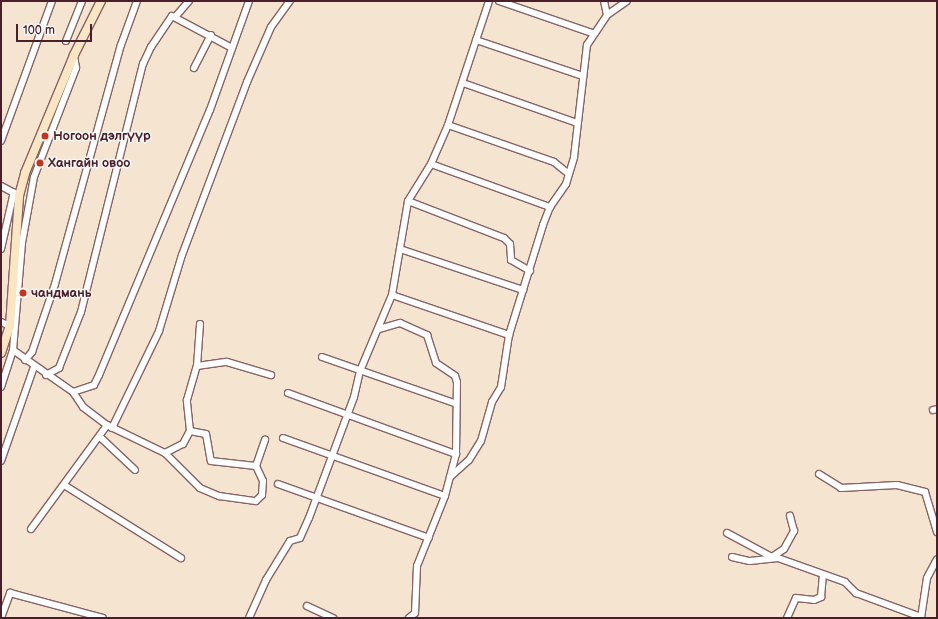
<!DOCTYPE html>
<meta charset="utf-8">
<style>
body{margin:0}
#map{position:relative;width:938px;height:619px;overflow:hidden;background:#f4e4d0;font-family:"Balsamiq Sans",sans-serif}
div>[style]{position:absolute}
.roads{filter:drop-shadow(1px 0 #866465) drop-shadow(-1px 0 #866465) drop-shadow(0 1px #866465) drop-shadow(0 -1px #866465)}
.minor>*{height:6px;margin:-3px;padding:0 3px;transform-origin:3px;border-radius:3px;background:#fff}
.secondary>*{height:8px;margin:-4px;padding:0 4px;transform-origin:4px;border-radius:4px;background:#fbe6c4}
.dots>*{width:11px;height:11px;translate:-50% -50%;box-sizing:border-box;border:2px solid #f6f6f2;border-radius:50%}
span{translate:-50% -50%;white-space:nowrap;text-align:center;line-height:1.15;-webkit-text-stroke:3px #f6f6f2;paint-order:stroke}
.poi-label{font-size:13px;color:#4a1f2b;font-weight:700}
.left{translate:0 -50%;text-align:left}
.frame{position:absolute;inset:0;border:2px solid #4a1f2b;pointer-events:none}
.scale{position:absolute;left:16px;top:24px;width:76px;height:18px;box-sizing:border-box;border:2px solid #4a1f2b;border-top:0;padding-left:5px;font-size:12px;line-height:14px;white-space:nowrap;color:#4a1f2b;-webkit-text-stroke:3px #f6f6f2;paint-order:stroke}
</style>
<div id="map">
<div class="roads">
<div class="minor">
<i style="left:499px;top:1px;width:98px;rotate:19deg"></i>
<i style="left:604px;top:1px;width:14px;rotate:78deg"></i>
<i style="left:176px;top:16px;width:20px;rotate:-49deg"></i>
<i style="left:476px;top:40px;width:113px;rotate:18.6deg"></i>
<i style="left:66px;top:41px;width:43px;rotate:-68.2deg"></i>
<i style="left:194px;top:68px;width:37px;rotate:-63deg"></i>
<i style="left:463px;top:83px;width:121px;rotate:19.3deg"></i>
<i style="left:448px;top:125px;width:112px;rotate:19.2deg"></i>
<i style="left:554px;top:162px;width:19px;rotate:39deg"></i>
<i style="left:1px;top:141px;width:149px;rotate:-70deg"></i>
<i style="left:431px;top:164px;width:127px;rotate:19.9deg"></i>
<i style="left:1px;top:186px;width:17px;rotate:28deg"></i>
<i style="left:408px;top:201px;width:103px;rotate:21.1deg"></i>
<i style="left:504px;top:238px;width:8px;rotate:45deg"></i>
<i style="left:510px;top:244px;width:16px;rotate:86deg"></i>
<i style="left:511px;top:260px;width:22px;rotate:30deg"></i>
<i style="left:1px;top:249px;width:58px;rotate:-77.2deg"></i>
<i style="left:400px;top:249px;width:130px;rotate:18.4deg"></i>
<i style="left:392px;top:295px;width:124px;rotate:18.9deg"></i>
<i style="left:1px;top:322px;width:10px;rotate:24deg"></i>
<i style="left:379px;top:329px;width:22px;rotate:-16deg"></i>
<i style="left:400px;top:323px;width:30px;rotate:24deg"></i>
<i style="left:427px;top:335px;width:29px;rotate:72deg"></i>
<i style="left:436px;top:363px;width:23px;rotate:34deg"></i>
<i style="left:455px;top:376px;width:6px;rotate:72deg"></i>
<i style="left:457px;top:382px;width:72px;rotate:90.8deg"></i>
<i style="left:456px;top:454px;width:43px;rotate:104.7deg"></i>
<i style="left:445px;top:496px;width:75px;rotate:111.8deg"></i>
<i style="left:417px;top:566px;width:47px;rotate:92.4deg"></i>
<i style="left:415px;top:613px;width:8px;rotate:140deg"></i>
<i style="left:13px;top:350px;width:73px;rotate:35deg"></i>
<i style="left:73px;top:392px;width:18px;rotate:56deg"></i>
<i style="left:83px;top:407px;width:30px;rotate:37deg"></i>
<i style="left:107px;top:425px;width:64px;rotate:25.8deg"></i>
<i style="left:165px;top:453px;width:49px;rotate:45deg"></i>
<i style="left:200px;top:488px;width:21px;rotate:23deg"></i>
<i style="left:219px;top:496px;width:37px;rotate:8deg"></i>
<i style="left:256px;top:501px;width:8px;rotate:-45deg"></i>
<i style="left:262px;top:495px;width:14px;rotate:-86deg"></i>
<i style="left:263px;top:481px;width:17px;rotate:-115deg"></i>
<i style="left:256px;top:466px;width:28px;rotate:-71deg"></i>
<i style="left:322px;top:357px;width:140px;rotate:19.2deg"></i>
<i style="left:25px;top:360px;width:11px;rotate:-49deg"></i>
<i style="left:32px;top:352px;width:72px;rotate:-71.3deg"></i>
<i style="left:55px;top:284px;width:248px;rotate:-74.6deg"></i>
<i style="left:121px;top:45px;width:47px;rotate:-70deg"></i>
<i style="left:197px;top:366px;width:30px;rotate:-8deg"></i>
<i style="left:227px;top:362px;width:46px;rotate:16.5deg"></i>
<i style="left:46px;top:375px;width:15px;rotate:-28deg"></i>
<i style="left:59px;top:368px;width:60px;rotate:-68.6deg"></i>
<i style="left:81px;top:312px;width:256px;rotate:-76deg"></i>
<i style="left:143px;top:64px;width:19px;rotate:-65deg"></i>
<i style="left:151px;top:47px;width:37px;rotate:-56deg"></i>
<i style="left:172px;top:16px;width:68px;rotate:28.1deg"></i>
<i style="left:1px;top:387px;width:39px;rotate:-72deg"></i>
<i style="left:13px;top:350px;width:107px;rotate:-85.2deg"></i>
<i style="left:22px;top:243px;width:67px;rotate:-79.7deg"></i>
<i style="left:34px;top:177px;width:117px;rotate:-68.9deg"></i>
<i style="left:76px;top:68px;width:13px;rotate:-99deg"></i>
<i style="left:73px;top:392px;width:22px;rotate:-18deg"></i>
<i style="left:94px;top:385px;width:11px;rotate:-63deg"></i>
<i style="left:99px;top:375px;width:287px;rotate:-67.3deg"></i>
<i style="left:210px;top:110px;width:116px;rotate:-70.3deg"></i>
<i style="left:288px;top:393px;width:179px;rotate:20deg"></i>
<i style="left:933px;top:410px;width:4px;rotate:-14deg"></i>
<i style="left:112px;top:428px;width:108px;rotate:-64.1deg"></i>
<i style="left:159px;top:331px;width:79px;rotate:-73.2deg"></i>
<i style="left:182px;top:255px;width:185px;rotate:-69.4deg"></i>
<i style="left:247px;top:82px;width:60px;rotate:-66.4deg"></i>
<i style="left:271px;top:27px;width:32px;rotate:-54deg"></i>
<i style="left:190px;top:431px;width:16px;rotate:11deg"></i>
<i style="left:206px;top:434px;width:27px;rotate:80deg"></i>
<i style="left:211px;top:461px;width:45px;rotate:6.3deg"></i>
<i style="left:100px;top:437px;width:48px;rotate:43.3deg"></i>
<i style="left:283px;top:438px;width:172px;rotate:19.7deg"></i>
<i style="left:165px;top:453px;width:20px;rotate:-27deg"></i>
<i style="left:183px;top:444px;width:15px;rotate:-62deg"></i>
<i style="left:190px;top:431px;width:31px;rotate:-96deg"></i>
<i style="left:187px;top:400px;width:35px;rotate:-74deg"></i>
<i style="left:197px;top:366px;width:42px;rotate:-85.9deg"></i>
<i style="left:1px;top:461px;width:100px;rotate:-70.7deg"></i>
<i style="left:819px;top:474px;width:26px;rotate:32deg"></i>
<i style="left:841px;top:488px;width:56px;rotate:-3.1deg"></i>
<i style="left:897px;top:485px;width:29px;rotate:14deg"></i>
<i style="left:925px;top:492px;width:42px;rotate:73.3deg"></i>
<i style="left:450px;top:477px;width:25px;rotate:-42deg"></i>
<i style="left:469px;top:460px;width:22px;rotate:-58deg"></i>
<i style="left:481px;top:441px;width:41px;rotate:-74.2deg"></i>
<i style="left:492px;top:402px;width:17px;rotate:-59deg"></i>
<i style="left:501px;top:387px;width:53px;rotate:-81.3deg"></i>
<i style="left:509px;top:335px;width:115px;rotate:-72.8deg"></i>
<i style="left:543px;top:225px;width:19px;rotate:-69deg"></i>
<i style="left:550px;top:207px;width:28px;rotate:-55deg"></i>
<i style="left:566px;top:184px;width:28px;rotate:-73deg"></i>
<i style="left:574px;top:157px;width:113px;rotate:-83.4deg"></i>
<i style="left:587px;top:45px;width:36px;rotate:-56deg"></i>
<i style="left:607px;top:15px;width:24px;rotate:-35deg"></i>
<i style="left:278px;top:484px;width:160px;rotate:19.7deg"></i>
<i style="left:64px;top:485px;width:138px;rotate:32deg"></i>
<i style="left:31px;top:529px;width:129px;rotate:-53.8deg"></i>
<i style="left:727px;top:533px;width:51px;rotate:28.1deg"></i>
<i style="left:772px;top:557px;width:14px;rotate:-34deg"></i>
<i style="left:784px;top:549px;width:21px;rotate:-61deg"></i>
<i style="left:794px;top:531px;width:16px;rotate:-105deg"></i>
<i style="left:732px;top:557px;width:18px;rotate:13deg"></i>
<i style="left:750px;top:561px;width:28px;rotate:-6deg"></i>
<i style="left:778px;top:558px;width:71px;rotate:19.7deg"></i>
<i style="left:845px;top:582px;width:16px;rotate:45deg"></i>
<i style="left:856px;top:593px;width:69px;rotate:20.3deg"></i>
<i style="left:307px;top:606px;width:29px;rotate:25deg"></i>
<i style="left:1px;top:618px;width:27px;rotate:-70deg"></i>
<i style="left:10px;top:593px;width:96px;rotate:15deg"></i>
<i style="left:249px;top:618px;width:42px;rotate:-65.9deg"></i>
<i style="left:266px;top:580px;width:46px;rotate:-58.4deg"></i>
<i style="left:290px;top:541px;width:10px;rotate:-17deg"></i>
<i style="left:300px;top:538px;width:22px;rotate:-66deg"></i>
<i style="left:309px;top:518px;width:129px;rotate:-69.6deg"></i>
<i style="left:354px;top:397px;width:27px;rotate:-77deg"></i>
<i style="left:360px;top:371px;width:82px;rotate:-67.2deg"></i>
<i style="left:392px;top:295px;width:95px;rotate:-80.3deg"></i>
<i style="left:408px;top:201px;width:44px;rotate:-58.1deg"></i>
<i style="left:431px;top:164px;width:43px;rotate:-66.4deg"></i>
<i style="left:448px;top:125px;width:131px;rotate:-71.7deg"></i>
<i style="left:787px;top:618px;width:22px;rotate:-66deg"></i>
<i style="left:796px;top:598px;width:18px;rotate:6deg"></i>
<i style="left:814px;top:600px;width:8px;rotate:-23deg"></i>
<i style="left:821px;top:597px;width:21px;rotate:-85deg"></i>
<i style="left:921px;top:618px;width:40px;rotate:-81.5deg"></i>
<i style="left:927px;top:578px;width:21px;rotate:-62deg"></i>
</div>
<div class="secondary">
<i style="left:1px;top:353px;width:28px;rotate:-72deg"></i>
<i style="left:10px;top:326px;width:130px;rotate:-86deg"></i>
<i style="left:19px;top:196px;width:24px;rotate:-75deg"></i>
<i style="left:25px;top:173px;width:128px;rotate:-67.4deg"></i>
<i style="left:74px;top:55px;width:60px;rotate:-63.4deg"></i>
</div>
</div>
<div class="dots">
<i style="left:45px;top:136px;background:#c8321e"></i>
<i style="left:40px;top:163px;background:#c8321e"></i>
<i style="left:23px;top:293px;background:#c8321e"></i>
</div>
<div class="poi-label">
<span class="left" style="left:53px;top:136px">Ногоон дэлгүүр</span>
<span class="left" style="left:48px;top:163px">Хангайн овоо</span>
<span class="left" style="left:31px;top:293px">чандмань</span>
</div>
<div class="frame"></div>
<div class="scale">100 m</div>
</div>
